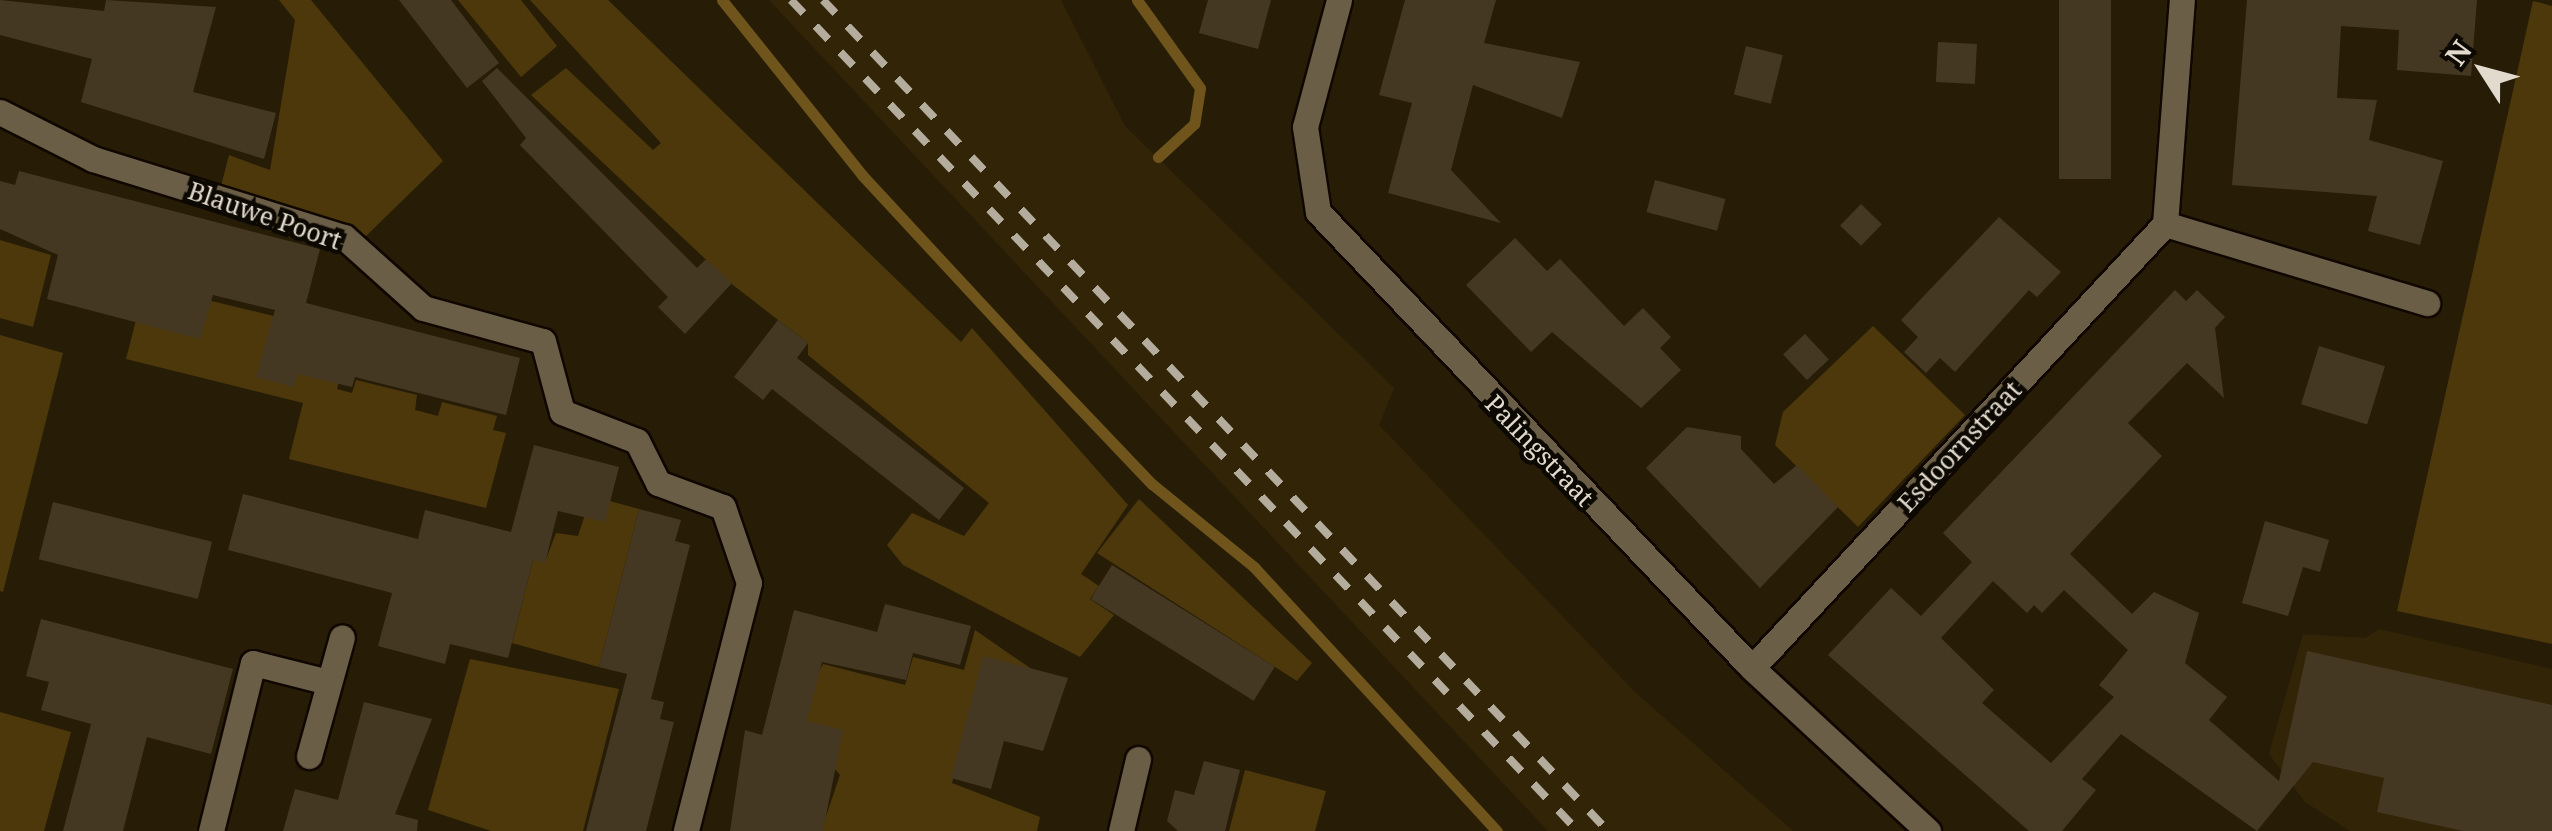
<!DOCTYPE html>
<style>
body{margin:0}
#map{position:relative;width:2552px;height:831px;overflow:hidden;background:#271d07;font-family:"Noto Serif",serif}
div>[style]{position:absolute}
.built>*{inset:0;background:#322407}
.green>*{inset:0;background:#4d380b}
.stream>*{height:11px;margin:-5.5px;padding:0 5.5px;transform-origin:5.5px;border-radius:5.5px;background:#6f541b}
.building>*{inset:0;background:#443823;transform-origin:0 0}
.roads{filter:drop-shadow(2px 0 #100700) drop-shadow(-2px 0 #100700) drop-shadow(0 2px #100700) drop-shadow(0 -2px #100700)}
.minor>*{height:25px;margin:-12.5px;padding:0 12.5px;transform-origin:12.5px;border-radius:12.5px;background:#6a5e47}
.rail>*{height:8px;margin-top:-4px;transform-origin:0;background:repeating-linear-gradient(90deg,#b4ad9d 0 18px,transparent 0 36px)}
span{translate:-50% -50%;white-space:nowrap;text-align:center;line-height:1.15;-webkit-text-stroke:9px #0c0802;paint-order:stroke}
.street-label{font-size:25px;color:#e1dacd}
.north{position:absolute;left:2432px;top:20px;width:100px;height:100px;-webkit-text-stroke:8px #0c0802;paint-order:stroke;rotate:306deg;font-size:28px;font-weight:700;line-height:40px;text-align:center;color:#e1dacd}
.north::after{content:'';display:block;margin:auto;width:35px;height:45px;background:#e1dacd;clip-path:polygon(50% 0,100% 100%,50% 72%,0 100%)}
</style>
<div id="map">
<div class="built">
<i style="clip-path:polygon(769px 0,1061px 0,1125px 126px,1394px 388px,1379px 425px,1636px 693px,1793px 831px,1548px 831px)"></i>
<i style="clip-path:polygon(2379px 629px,2552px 669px,2552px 831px,2350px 831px,2305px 802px,2269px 754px,2303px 634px,2365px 638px)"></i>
</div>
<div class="green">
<i style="clip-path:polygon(279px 0,311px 0,443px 161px,365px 237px,220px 190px,229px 155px,270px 170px,295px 20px)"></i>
<i style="clip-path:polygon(458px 0,521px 0,557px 46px,521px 77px)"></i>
<i style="clip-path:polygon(530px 0,608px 0,961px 342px,972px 328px,1128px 505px,1081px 574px,1099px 586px,1090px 599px,1114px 615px,1080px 657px,903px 565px,887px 545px,912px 513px,964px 536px,989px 503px,808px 355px,808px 343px,733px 285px,531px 95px,566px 68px,653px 150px,661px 143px)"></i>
<i style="clip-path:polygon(2533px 1px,2552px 6px,2552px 644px,2397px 611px)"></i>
<i style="clip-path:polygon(0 240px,51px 255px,33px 327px,0 318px)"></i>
<i style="clip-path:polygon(145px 285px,311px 325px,340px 376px,337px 389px,352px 393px,356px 380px,417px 395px,415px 410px,438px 416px,442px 402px,497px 416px,493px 430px,506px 433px,486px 508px,289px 459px,303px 403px,126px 359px)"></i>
<i style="clip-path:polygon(1873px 326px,1965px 415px,1858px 527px,1775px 445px,1783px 412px)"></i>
<i style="clip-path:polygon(0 335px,63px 353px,3px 592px,0 591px)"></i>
<i style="clip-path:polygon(591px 496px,639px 509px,599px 667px,512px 643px,533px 560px,545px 562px,556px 533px,578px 536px)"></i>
<i style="clip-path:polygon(1139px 499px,1312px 663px,1297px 681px,1097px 553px)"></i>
<i style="clip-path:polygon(975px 630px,1033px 670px,976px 693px,952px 783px,1040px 817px,1037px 831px,821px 831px,840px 775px,794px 720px,823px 664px,905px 685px,913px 657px,964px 670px)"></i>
<i style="clip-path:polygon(470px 659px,619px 689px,583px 831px,491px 831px,428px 810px)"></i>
<i style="clip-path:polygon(0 712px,71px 732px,44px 831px,0 831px)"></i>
<i style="clip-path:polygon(1245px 770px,1326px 791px,1315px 831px,1229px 831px)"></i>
</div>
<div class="stream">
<i style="left:722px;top:0;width:224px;rotate:51.3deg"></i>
<i style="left:862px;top:175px;width:244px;rotate:47.2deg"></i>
<i style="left:1028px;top:354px;width:180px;rotate:46.4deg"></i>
<i style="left:1152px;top:484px;width:132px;rotate:39.1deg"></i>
<i style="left:1254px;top:567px;width:359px;rotate:47.4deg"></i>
<i style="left:1137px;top:0;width:108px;rotate:54.4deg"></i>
<i style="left:1200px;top:88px;width:36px;rotate:99deg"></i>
<i style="left:1194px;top:124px;width:49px;rotate:137.5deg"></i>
</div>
<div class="building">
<i style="clip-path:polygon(0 0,104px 11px,106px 0,216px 7px,193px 92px,276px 113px,264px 159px,81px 102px,92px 59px,0 35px)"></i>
<i style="clip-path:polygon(399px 0,451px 0,499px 63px,467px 88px)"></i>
<i style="clip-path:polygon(1208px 0,1271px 0,1258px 49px,1199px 33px)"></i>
<i style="clip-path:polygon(1405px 0,1496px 0,1484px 43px,1580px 62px,1562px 118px,1473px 85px,1451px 170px,1501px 223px,1388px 193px,1412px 103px,1379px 95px)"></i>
<i style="left:2059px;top:0;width:52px;height:179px"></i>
<i style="clip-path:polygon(2247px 0,2477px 0,2471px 76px,2397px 70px,2399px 30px,2341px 26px,2337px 98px,2377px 100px,2369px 140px,2443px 161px,2420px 245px,2368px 231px,2377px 196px,2232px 185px)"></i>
<i style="left:1938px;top:42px;width:39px;height:40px;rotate:3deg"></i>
<i style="left:1746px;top:46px;width:38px;height:50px;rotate:14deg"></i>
<i style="clip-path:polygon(497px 68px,697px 268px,706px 259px,732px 283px,685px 334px,658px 307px,668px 297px,520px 145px,526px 138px,482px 81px)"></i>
<i style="clip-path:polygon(19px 171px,320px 249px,306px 303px,520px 358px,506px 415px,355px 377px,352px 387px,298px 374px,294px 387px,256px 377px,275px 310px,213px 295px,200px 339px,47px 299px,58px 255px,0 229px,0 181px,15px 185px)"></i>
<i style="left:1655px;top:180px;width:73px;height:33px;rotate:15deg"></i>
<i style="left:1861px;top:204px;width:29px;height:30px;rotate:44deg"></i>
<i style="clip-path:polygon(1999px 217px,2061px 272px,2037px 297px,2029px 290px,1955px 372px,1940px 358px,1926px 373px,1904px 352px,1918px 337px,1901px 320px)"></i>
<i style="clip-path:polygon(1515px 238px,1547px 271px,1560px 259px,1624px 326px,1643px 308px,1671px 337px,1660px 348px,1681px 370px,1641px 408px,1552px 332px,1531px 352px,1466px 285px)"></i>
<i style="clip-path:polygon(evenodd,2175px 290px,2186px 301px,2197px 290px,2225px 317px,2215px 328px,2224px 398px,2187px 363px,2128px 423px,2162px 456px,2070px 554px,2132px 614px,2154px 592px,2199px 613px,2185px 663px,2227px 697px,2209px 720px,2279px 781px,2307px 651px,2552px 705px,2552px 831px,2463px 831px,2377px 812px,2384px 778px,2313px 762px,2257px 831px,2121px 734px,2082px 779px,2096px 790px,2062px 831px,2029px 831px,1828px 655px,1891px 588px,1921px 616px,1972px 562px,1943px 533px,2175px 290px,1993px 581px,2027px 613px,2034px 605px,2042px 613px,2064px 590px,2128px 650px,2099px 685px,2114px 697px,2051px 763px,1982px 703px,1994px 690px,1941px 638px,1993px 581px)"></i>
<i style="clip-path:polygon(778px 320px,808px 343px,797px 358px,964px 488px,939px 520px,772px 389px,763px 400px,734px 377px)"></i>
<i style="left:1805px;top:334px;width:35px;height:30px;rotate:47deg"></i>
<i style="left:2319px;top:346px;width:69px;height:61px;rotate:17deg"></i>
<i style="clip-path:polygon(1687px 427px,1741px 436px,1741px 449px,1774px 484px,1797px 465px,1838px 507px,1760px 588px,1646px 468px)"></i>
<i style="clip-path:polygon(534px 445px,619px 467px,605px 522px,558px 511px,545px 563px,533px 560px,508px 658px,450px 644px,445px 664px,378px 646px,392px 593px,228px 550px,243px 494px,418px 539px,425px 510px,511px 532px)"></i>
<i style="left:53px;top:502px;width:164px;height:59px;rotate:14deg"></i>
<i style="clip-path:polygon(639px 509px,681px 520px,675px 541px,690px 545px,651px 699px,664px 702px,660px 719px,674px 722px,646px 831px,586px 831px,627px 674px,599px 667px)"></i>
<i style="clip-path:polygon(2265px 521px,2329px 540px,2320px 572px,2303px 567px,2288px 616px,2242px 603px)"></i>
<i style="left:1112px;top:565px;width:192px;height:40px;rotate:32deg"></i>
<i style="clip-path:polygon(885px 604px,971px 626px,960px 665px,913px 653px,906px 680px,822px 662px,807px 721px,843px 730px,823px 831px,730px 831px,745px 730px,762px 735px,794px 610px,877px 632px)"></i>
<i style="clip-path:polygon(41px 619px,233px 669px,211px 754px,147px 737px,123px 831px,63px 831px,91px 724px,41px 710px,49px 682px,26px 676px)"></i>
<i style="clip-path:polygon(983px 656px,1068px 678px,1043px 751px,1004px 741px,991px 789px,951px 778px)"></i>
<i style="clip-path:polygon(364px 702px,432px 719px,395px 814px,418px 820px,417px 831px,283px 831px,295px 789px,338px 800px)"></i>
<i style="clip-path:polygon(1204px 761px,1240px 770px,1225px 831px,1178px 831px,1167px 821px,1175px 790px,1194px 795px)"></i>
</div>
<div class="roads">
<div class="minor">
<i style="left:1339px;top:0;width:131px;rotate:105deg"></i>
<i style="left:1305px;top:127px;width:86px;rotate:81.3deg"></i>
<i style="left:1318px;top:212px;width:630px;rotate:46.42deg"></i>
<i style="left:1752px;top:668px;width:240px;rotate:42.8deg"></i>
<i style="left:0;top:112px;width:104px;rotate:26.8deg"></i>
<i style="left:93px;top:159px;width:263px;rotate:17.3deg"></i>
<i style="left:344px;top:237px;width:106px;rotate:41.9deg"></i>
<i style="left:423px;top:308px;width:124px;rotate:15.4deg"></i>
<i style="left:543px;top:341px;width:73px;rotate:75deg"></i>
<i style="left:562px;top:412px;width:80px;rotate:21.1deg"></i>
<i style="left:637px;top:441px;width:47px;rotate:63.4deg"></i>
<i style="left:658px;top:483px;width:69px;rotate:20.3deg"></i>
<i style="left:723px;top:507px;width:80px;rotate:71.1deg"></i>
<i style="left:749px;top:583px;width:256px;rotate:104.3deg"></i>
<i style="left:2165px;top:224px;width:274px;rotate:16.8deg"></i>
<i style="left:1752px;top:668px;width:606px;rotate:-47.07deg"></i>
<i style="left:2165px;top:224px;width:225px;rotate:-85.7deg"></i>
<i style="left:309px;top:756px;width:123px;rotate:-74.5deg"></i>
<i style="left:211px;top:831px;width:173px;rotate:-76deg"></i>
<i style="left:253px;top:663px;width:77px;rotate:14.2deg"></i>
<i style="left:1121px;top:831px;width:74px;rotate:-76.7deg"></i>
</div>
</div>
<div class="rail">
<i style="left:791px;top:0;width:1145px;rotate:46.56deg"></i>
<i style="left:823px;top:0;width:1143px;rotate:46.63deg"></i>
</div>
<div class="street-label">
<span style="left:265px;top:215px;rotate:19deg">Blauwe Poort</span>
<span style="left:1959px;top:446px;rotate:-47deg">Esdoornstraat</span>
<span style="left:1540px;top:450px;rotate:46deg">Palingstraat</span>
</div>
<div class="north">N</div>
</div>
